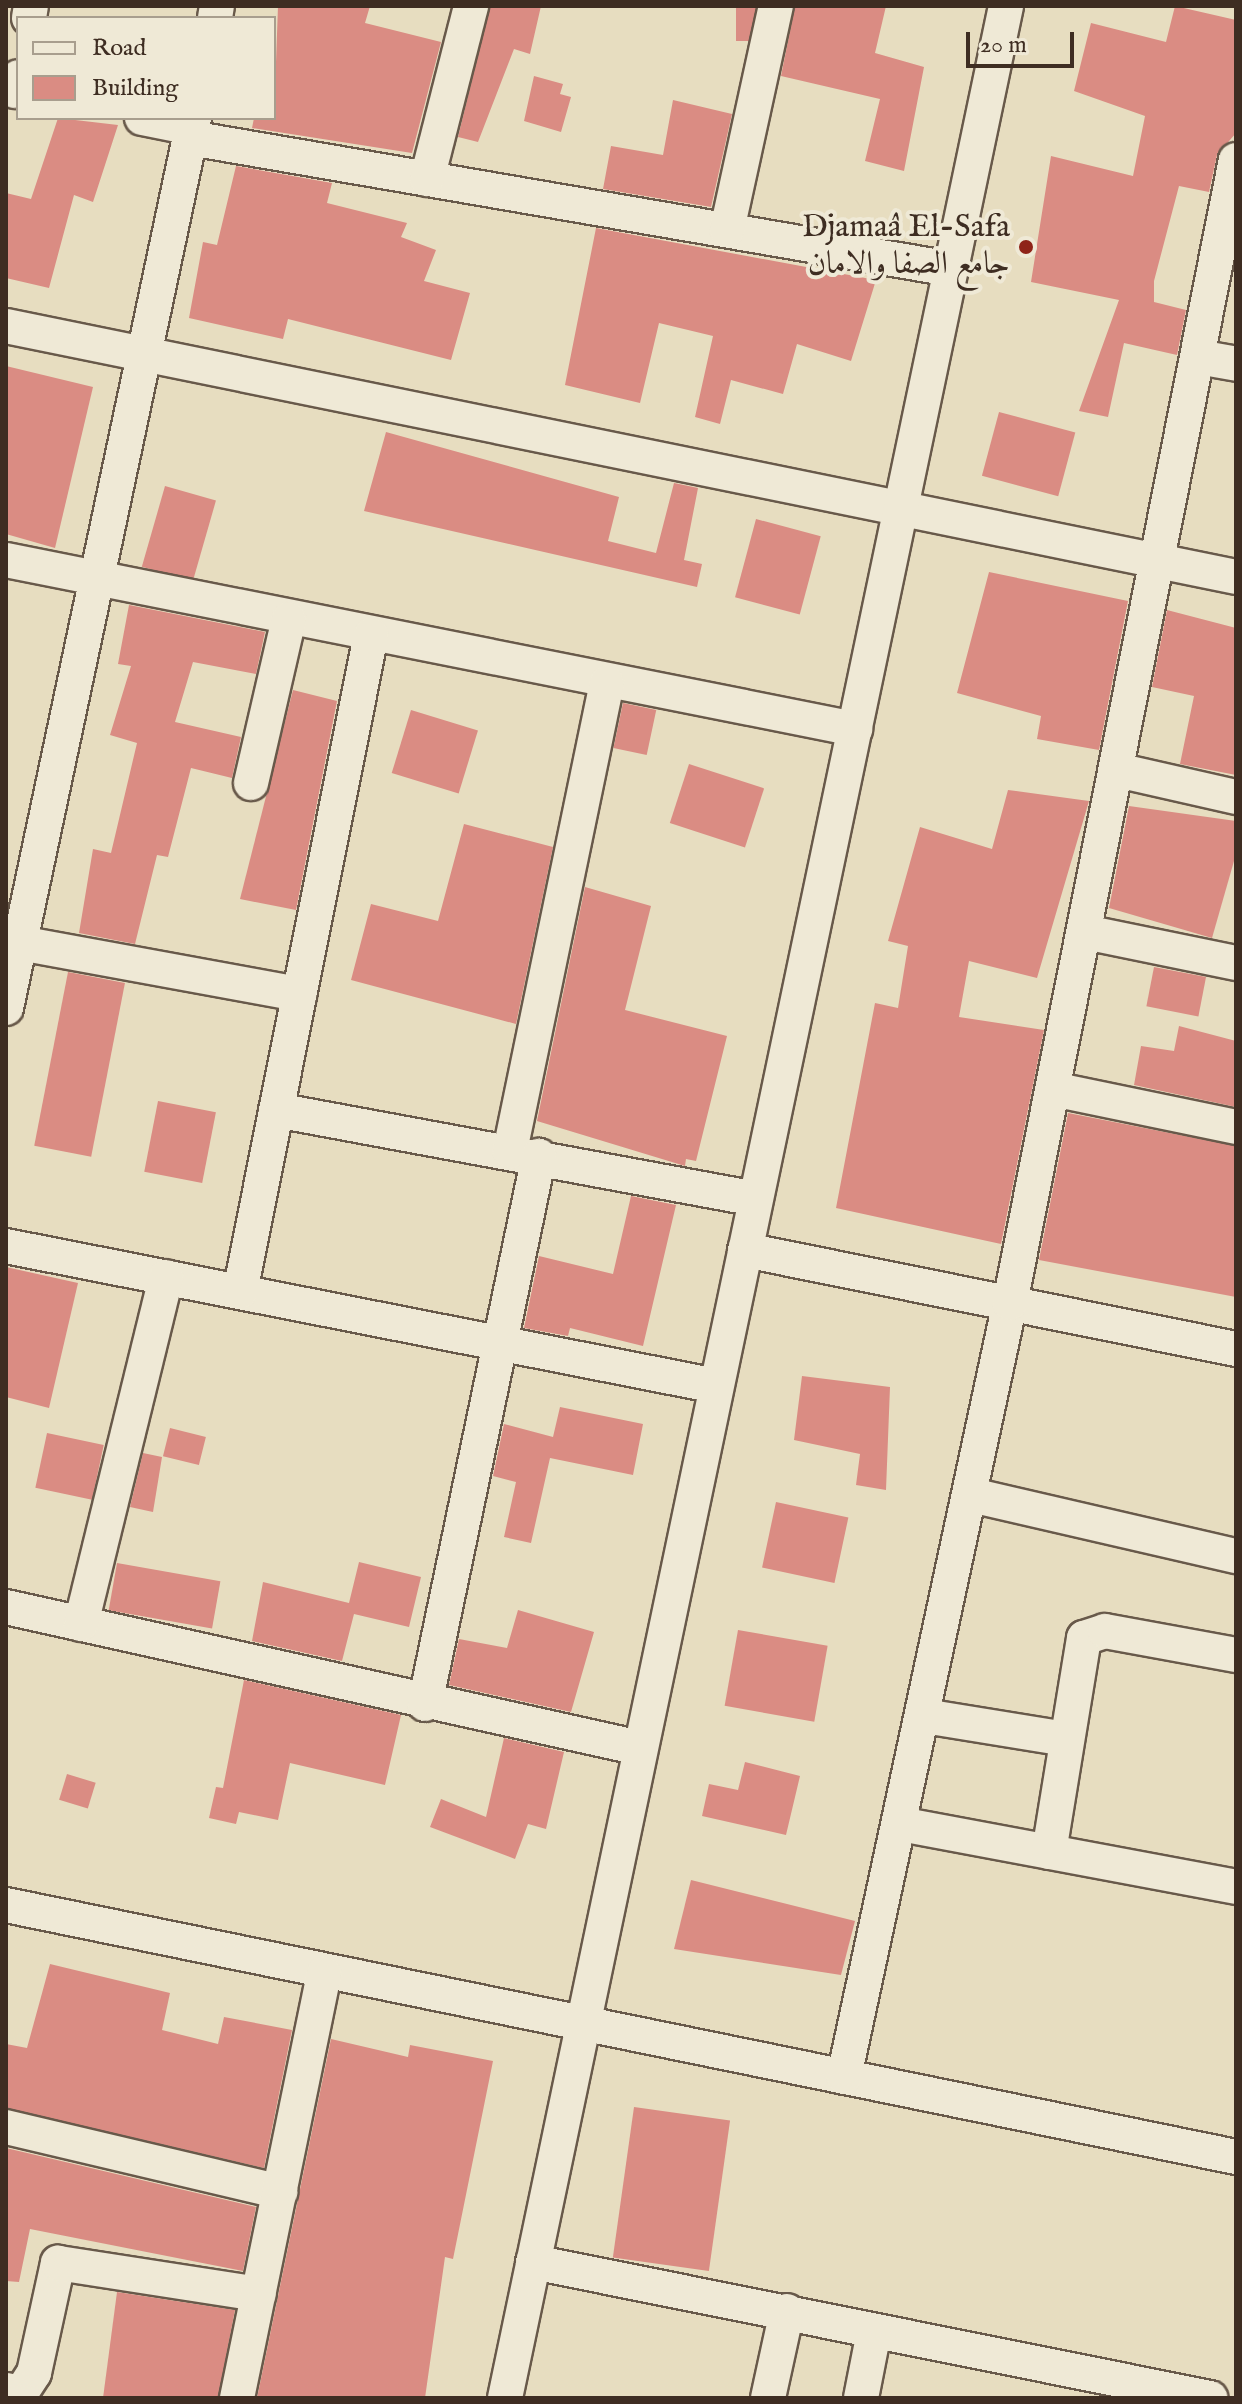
<!DOCTYPE html>
<meta charset="utf-8">
<style>
body{margin:0}
#map{position:relative;width:1242px;height:2404px;overflow:hidden;background:#e7ddc0;font-family:"IM FELL English",Amiri,serif}
div>[style]{position:absolute}
.building>*{inset:0;background:#da8c83;transform-origin:0 0}
.roads{filter:drop-shadow(2px 0 #68594a) drop-shadow(-2px 0 #68594a) drop-shadow(0 2px #68594a) drop-shadow(0 -2px #68594a)}
.street>*{height:34px;margin:-17px;padding:0 17px;transform-origin:17px;border-radius:17px;background:#efe9d6}
.dots>*{width:22px;height:22px;translate:-50% -50%;box-sizing:border-box;border:4px solid #efe9d6;border-radius:50%}
span{translate:-50% -50%;white-space:nowrap;text-align:center;line-height:1.15;-webkit-text-stroke:8px #efe9d6;paint-order:stroke}
.poi-label{font-size:32px;color:#3e2d22}
.right{translate:-100% -50%;text-align:right}
.frame{position:absolute;inset:0;border:8px solid #3e2d22;pointer-events:none}
.legend{position:absolute;left:16px;top:16px;width:260px;height:104px;box-sizing:border-box;background:#efe9d6;border:2px solid #a89e8e;margin:0;padding:10px 14px;list-style:none;font-size:24px;color:#3e2d22}
.legend li{display:flex;align-items:center;gap:16px;height:40px}
.legend b{width:40px;border:2px solid #a89e8e}
.scale{position:absolute;left:966px;top:32px;width:108px;height:36px;box-sizing:border-box;border:4px solid #3e2d22;border-top:0;padding-left:10px;font-size:24px;line-height:28px;white-space:nowrap;color:#3e2d22;-webkit-text-stroke:6px #efe9d6;paint-order:stroke}
</style>
<div id="map">
<div class="building">
<i style="clip-path:polygon(278px 6px,370px 6px,365px 23px,441px 42px,412px 153px,252px 128px,254px 118px,274px 118px)"></i>
<i style="clip-path:polygon(490px 6px,541px 6px,530px 54px,514px 49px,478px 142px,458px 137px)"></i>
<i style="left:736px;top:6px;width:20px;height:35px"></i>
<i style="clip-path:polygon(795px 6px,886px 6px,875px 53px,924px 67px,904px 171px,865px 161px,880px 99px,781px 76px)"></i>
<i style="clip-path:polygon(1175px 6px,1236px 20px,1236px 133px,1217px 155px,1209px 192px,1179px 186px,1154px 281px,1154px 302px,1186px 310px,1177px 355px,1124px 343px,1108px 417px,1079px 411px,1119px 300px,1031px 282px,1051px 156px,1133px 176px,1145px 116px,1074px 91px,1091px 23px,1166px 42px)"></i>
<i style="clip-path:polygon(534px 76px,563px 84px,560px 94px,571px 97px,561px 132px,524px 121px)"></i>
<i style="clip-path:polygon(673px 100px,732px 114px,711px 207px,603px 189px,611px 146px,663px 155px)"></i>
<i style="clip-path:polygon(58px 118px,118px 125px,93px 202px,74px 195px,49px 288px,6px 278px,6px 193px,31px 199px)"></i>
<i style="clip-path:polygon(236px 166px,332px 183px,327px 203px,407px 223px,401px 237px,436px 250px,424px 281px,470px 293px,451px 360px,288px 319px,283px 339px,189px 318px,203px 242px,217px 245px)"></i>
<i style="clip-path:polygon(596px 228px,876px 280px,851px 361px,797px 344px,783px 394px,731px 380px,720px 424px,695px 417px,713px 336px,659px 323px,640px 403px,565px 385px)"></i>
<i style="clip-path:polygon(6px 366px,93px 387px,55px 548px,6px 534px)"></i>
<i style="left:999px;top:412px;width:79px;height:66px;rotate:15deg"></i>
<i style="clip-path:polygon(386px 432px,619px 497px,608px 541px,656px 553px,674px 483px,698px 488px,684px 560px,702px 564px,697px 587px,364px 511px)"></i>
<i style="left:165px;top:486px;width:53px;height:84px;rotate:16deg"></i>
<i style="left:756px;top:519px;width:67px;height:81px;rotate:15deg"></i>
<i style="clip-path:polygon(989px 572px,1128px 601px,1099px 750px,1037px 739px,1041px 716px,957px 693px)"></i>
<i style="clip-path:polygon(129px 605px,265px 632px,256px 674px,193px 662px,175px 722px,241px 737px,232px 778px,191px 768px,168px 857px,157px 855px,135px 944px,79px 933px,93px 849px,111px 853px,137px 743px,110px 735px,131px 666px,118px 664px)"></i>
<i style="clip-path:polygon(1167px 610px,1236px 628px,1236px 775px,1180px 764px,1194px 696px,1152px 687px)"></i>
<i style="clip-path:polygon(293px 690px,337px 701px,296px 910px,240px 899px)"></i>
<i style="left:623px;top:703px;width:34px;height:46px;rotate:12deg"></i>
<i style="left:411px;top:710px;width:70px;height:66px;rotate:17deg"></i>
<i style="left:689px;top:764px;width:79px;height:62px;rotate:18deg"></i>
<i style="clip-path:polygon(1008px 790px,1089px 801px,1037px 978px,969px 961px,959px 1017px,1044px 1030px,1001px 1244px,836px 1208px,875px 1003px,898px 1008px,908px 946px,888px 941px,920px 827px,992px 849px)"></i>
<i style="clip-path:polygon(1129px 806px,1236px 821px,1236px 854px,1212px 938px,1109px 908px)"></i>
<i style="clip-path:polygon(464px 824px,553px 847px,516px 1024px,351px 980px,371px 904px,438px 921px)"></i>
<i style="clip-path:polygon(585px 887px,651px 906px,625px 1010px,727px 1036px,696px 1161px,686px 1159px,685px 1166px,537px 1121px)"></i>
<i style="left:1154px;top:967px;width:53px;height:40px;rotate:11deg"></i>
<i style="left:68px;top:972px;width:58px;height:177px;rotate:11deg"></i>
<i style="clip-path:polygon(1179px 1026px,1236px 1041px,1236px 1107px,1134px 1085px,1141px 1046px,1174px 1051px)"></i>
<i style="left:158px;top:1101px;width:59px;height:72px;rotate:11deg"></i>
<i style="clip-path:polygon(1068px 1113px,1236px 1146px,1236px 1297px,1039px 1260px)"></i>
<i style="clip-path:polygon(631px 1196px,676px 1205px,643px 1346px,570px 1328px,568px 1336px,524px 1328px,539px 1256px,613px 1274px)"></i>
<i style="clip-path:polygon(6px 1267px,78px 1283px,49px 1408px,6px 1397px)"></i>
<i style="clip-path:polygon(802px 1376px,890px 1387px,886px 1490px,856px 1485px,860px 1454px,794px 1440px)"></i>
<i style="clip-path:polygon(560px 1407px,643px 1424px,633px 1475px,550px 1458px,531px 1543px,504px 1537px,516px 1482px,493px 1476px,504px 1424px,553px 1437px)"></i>
<i style="left:170px;top:1428px;width:37px;height:29px;rotate:14deg"></i>
<i style="left:47px;top:1433px;width:58px;height:56px;rotate:12deg"></i>
<i style="clip-path:polygon(143px 1453px,162px 1457px,153px 1512px,130px 1507px)"></i>
<i style="left:776px;top:1502px;width:74px;height:67px;rotate:12deg"></i>
<i style="clip-path:polygon(359px 1562px,421px 1577px,409px 1627px,354px 1614px,342px 1661px,252px 1641px,263px 1582px,349px 1603px)"></i>
<i style="left:117px;top:1563px;width:105px;height:48px;rotate:10deg"></i>
<i style="clip-path:polygon(518px 1610px,594px 1632px,571px 1712px,449px 1685px,459px 1639px,507px 1648px)"></i>
<i style="left:738px;top:1630px;width:91px;height:77px;rotate:10deg"></i>
<i style="clip-path:polygon(244px 1680px,401px 1715px,385px 1785px,290px 1763px,278px 1820px,239px 1812px,236px 1824px,209px 1818px,216px 1787px,223px 1788px)"></i>
<i style="clip-path:polygon(504px 1738px,564px 1752px,546px 1829px,528px 1824px,515px 1859px,430px 1827px,441px 1799px,486px 1817px)"></i>
<i style="clip-path:polygon(745px 1762px,800px 1776px,786px 1835px,702px 1816px,709px 1784px,738px 1790px)"></i>
<i style="left:67px;top:1774px;width:30px;height:27px;rotate:17deg"></i>
<i style="clip-path:polygon(691px 1880px,855px 1921px,841px 1975px,674px 1949px)"></i>
<i style="clip-path:polygon(50px 1964px,170px 1993px,162px 2030px,218px 2044px,224px 2017px,292px 2030px,264px 2168px,6px 2108px,6px 2044px,27px 2048px)"></i>
<i style="clip-path:polygon(331px 2039px,408px 2057px,410px 2045px,493px 2061px,453px 2259px,445px 2257px,425px 2398px,257px 2398px)"></i>
<i style="left:634px;top:2107px;width:97px;height:152px;rotate:8deg"></i>
<i style="clip-path:polygon(6px 2148px,256px 2207px,243px 2271px,30px 2229px,19px 2282px,6px 2281px)"></i>
<i style="clip-path:polygon(117px 2292px,235px 2310px,218px 2398px,103px 2398px)"></i>
</div>
<div class="roads">
<div class="street">
<i style="left:29px;top:18px;width:12px;rotate:-81deg"></i>
<i style="left:215px;top:18px;width:12px;rotate:-81deg"></i>
<i style="left:15px;top:91px;width:14px;rotate:-78deg"></i>
<i style="left:142px;top:118px;width:51px;rotate:11.3deg"></i>
<i style="left:190px;top:138px;width:772px;rotate:9.77deg"></i>
<i style="left:427px;top:179px;width:179px;rotate:-75.7deg"></i>
<i style="left:727px;top:230px;width:229px;rotate:-77.7deg"></i>
<i style="left:6px;top:326px;width:1255px;rotate:11.53deg"></i>
<i style="left:1198px;top:357px;width:39px;rotate:10deg"></i>
<i style="left:6px;top:560px;width:866px;rotate:11.26deg"></i>
<i style="left:1117px;top:770px;width:122px;rotate:12.8deg"></i>
<i style="left:251px;top:783px;width:168px;rotate:-77deg"></i>
<i style="left:1085px;top:932px;width:154px;rotate:11.6deg"></i>
<i style="left:20px;top:943px;width:284px;rotate:10.4deg"></i>
<i style="left:6px;top:1008px;width:910px;rotate:-78.07deg"></i>
<i style="left:1053px;top:1089px;width:187px;rotate:11.7deg"></i>
<i style="left:276px;top:1110px;width:487px;rotate:10.5deg"></i>
<i style="left:510px;top:1151px;width:478px;rotate:-78.3deg"></i>
<i style="left:6px;top:1246px;width:724px;rotate:11.15deg"></i>
<i style="left:745px;top:1250px;width:501px;rotate:11.4deg"></i>
<i style="left:240px;top:1292px;width:670px;rotate:-78.72deg"></i>
<i style="left:971px;top:1495px;width:272px;rotate:13deg"></i>
<i style="left:6px;top:1607px;width:649px;rotate:12.54deg"></i>
<i style="left:81px;top:1624px;width:357px;rotate:-76.2deg"></i>
<i style="left:425px;top:1704px;width:560px;rotate:-78.25deg"></i>
<i style="left:924px;top:1716px;width:144px;rotate:9.2deg"></i>
<i style="left:900px;top:1824px;width:342px;rotate:10.6deg"></i>
<i style="left:1049px;top:1852px;width:217px;rotate:-80.7deg"></i>
<i style="left:1084px;top:1638px;width:22px;rotate:-18deg"></i>
<i style="left:1105px;top:1631px;width:133px;rotate:10.4deg"></i>
<i style="left:6px;top:1905px;width:1256px;rotate:11.58deg"></i>
<i style="left:844px;top:2077px;width:792px;rotate:-77.9deg"></i>
<i style="left:1010px;top:1303px;width:1165px;rotate:-78.82deg"></i>
<i style="left:6px;top:2127px;width:282px;rotate:13.3deg"></i>
<i style="left:533px;top:2262px;width:691px;rotate:11.36deg"></i>
<i style="left:6px;top:2390px;width:15px;rotate:11deg"></i>
<i style="left:21px;top:2393px;width:24px;rotate:-57deg"></i>
<i style="left:34px;top:2373px;width:113px;rotate:-77.7deg"></i>
<i style="left:58px;top:2263px;width:203px;rotate:8.8deg"></i>
<i style="left:237px;top:2398px;width:433px;rotate:-78.4deg"></i>
<i style="left:505px;top:2398px;width:2444px;rotate:-78.17deg"></i>
<i style="left:768px;top:2398px;width:89px;rotate:-77.7deg"></i>
<i style="left:861px;top:2398px;width:67px;rotate:-78.9deg"></i>
</div>
</div>
<div class="dots">
<i style="left:1026px;top:247px;background:#8f2418"></i>
</div>
<div class="poi-label">
<span class="right" style="left:1010px;top:247px">Djamaâ El-Safa<br>جامع الصفا والامان</span>
</div>
<div class="frame"></div>
<ul class="legend">
<li><b style="height:10px;background:#efe9d6"></b>Road</li>
<li><b style="height:22px;background:#da8c83"></b>Building</li>
</ul>
<div class="scale">20 m</div>
</div>
